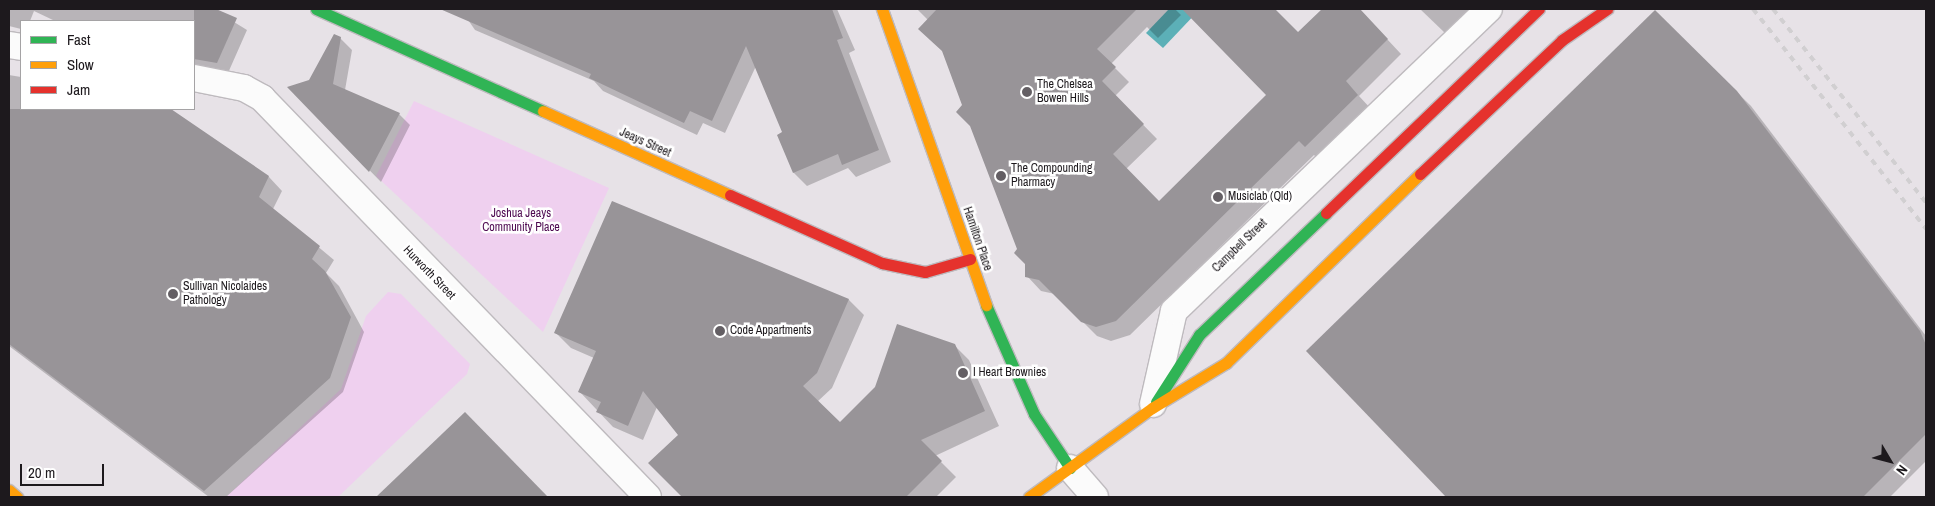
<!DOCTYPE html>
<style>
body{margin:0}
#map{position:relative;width:1935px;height:506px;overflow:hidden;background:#e7e2e7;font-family:"Archivo Narrow",sans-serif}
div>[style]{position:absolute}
.green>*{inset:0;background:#efd0ef}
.water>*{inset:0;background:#5cb0b7}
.shadow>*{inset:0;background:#0003}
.building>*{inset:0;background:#989498}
.roads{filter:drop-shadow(1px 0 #bebabe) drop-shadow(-1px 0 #bebabe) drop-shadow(0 1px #bebabe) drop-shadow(0 -1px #bebabe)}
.street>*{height:26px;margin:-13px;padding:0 13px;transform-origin:13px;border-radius:13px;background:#fbfbfb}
.fast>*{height:11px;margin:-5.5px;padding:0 5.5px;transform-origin:5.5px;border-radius:5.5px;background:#30b455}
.slow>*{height:11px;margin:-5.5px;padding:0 5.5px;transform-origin:5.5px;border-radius:5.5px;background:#ff9f0a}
.jam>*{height:11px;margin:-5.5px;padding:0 5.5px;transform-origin:5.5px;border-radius:5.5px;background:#e5322d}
.rail>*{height:4px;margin-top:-2px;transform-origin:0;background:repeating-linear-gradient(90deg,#d1cfd1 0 6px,transparent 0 12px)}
.dots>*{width:14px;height:14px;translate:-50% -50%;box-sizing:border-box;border:2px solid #fff;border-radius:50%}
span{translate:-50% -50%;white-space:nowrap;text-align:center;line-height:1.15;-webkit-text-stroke:5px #fff;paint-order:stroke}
.poi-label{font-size:12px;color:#1d191d}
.left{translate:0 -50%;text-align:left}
.street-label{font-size:12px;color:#1d191d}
.park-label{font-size:12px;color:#4d0950}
.frame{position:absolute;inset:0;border:10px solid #1d191d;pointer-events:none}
.legend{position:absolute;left:20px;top:20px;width:175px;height:90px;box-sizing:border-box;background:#fff;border:1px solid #a5a3a5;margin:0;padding:6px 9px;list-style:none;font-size:15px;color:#1d191d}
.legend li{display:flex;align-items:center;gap:10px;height:25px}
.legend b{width:25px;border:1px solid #a5a3a5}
.north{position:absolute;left:1865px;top:436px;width:50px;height:50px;-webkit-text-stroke:4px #fff;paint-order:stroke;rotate:127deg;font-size:14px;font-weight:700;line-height:20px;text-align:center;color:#1d191d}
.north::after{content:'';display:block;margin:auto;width:18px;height:22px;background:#1d191d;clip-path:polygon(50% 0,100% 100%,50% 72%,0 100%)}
.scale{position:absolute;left:20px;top:464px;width:84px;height:22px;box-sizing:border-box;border:2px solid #1d191d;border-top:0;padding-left:6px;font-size:15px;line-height:18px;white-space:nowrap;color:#1d191d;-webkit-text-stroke:4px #fff;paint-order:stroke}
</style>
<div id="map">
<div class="green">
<i style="clip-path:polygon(414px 101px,609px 188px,543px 332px,376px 176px)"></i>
<i style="clip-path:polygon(388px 292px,401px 294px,470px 364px,467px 374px,338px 497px,226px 497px,341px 389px,366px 316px)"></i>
</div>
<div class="water">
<i style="clip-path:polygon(1169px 9px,1200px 9px,1163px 48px,1146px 33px)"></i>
</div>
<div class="shadow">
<i style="clip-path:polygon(9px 9px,213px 9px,247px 30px,228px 73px,194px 67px,194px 21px,55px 21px,34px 11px,30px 21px,21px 21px,21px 29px,9px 26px)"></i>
<i style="clip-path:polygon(452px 9px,837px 9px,855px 50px,849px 53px,891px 162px,856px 177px,848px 168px,807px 186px,794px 173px,778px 135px,784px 133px,756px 66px,725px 133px,703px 123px,697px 135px,603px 91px,594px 81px,475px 30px,464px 14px)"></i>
<i style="clip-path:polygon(917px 9px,1175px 9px,1181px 15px,1158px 38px,1147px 27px,1111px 64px,1129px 82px,1115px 96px,1157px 139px,1126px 169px,1159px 202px,1268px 95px,1197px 23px,1212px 9px,1273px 9px,1298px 34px,1324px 9px,1359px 9px,1401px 54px,1359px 96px,1372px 110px,1320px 161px,1314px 155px,1130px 335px,1111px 341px,1097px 336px,1055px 294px,1041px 291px,1027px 276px,1027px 264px,943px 52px,928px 20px)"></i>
<i style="clip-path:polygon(1420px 9px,1469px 9px,1445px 33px)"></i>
<i style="clip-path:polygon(1655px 12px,1751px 106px,1926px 336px,1926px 461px,1890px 497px,1448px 497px,1307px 351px)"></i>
<i style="clip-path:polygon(340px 38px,352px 50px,345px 90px,399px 114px,410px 125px,381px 182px,289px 88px,310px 81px)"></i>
<i style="clip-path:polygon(9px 75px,21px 77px,21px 109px,168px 109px,269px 177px,282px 191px,273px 209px,334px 260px,326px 273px,339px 286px,364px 332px,343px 392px,226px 497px,209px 497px,9px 346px)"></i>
<i style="clip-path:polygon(612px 202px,849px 300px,864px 315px,832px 388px,817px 402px,840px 424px,954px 345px,969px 360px,999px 426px,935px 456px,956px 477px,936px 497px,683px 497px,650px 463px,679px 435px,657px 407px,643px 440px,613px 427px,579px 391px,594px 358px,571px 348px,556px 333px)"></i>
<i style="clip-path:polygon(465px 413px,547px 497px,378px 497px)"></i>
</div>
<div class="building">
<i style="clip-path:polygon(194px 9px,216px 9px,237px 18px,217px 63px,194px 59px)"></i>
<i style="clip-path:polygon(440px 9px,832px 9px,843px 38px,837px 40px,879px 150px,842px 165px,838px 154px,793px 173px,777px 135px,782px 132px,746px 46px,712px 121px,690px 111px,684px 123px,589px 78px,591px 74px)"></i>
<i style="clip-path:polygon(937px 9px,1137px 9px,1097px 49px,1116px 67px,1102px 81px,1144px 124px,1113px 154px,1159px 201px,1266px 95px,1182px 9px,1275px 9px,1298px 32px,1322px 9px,1360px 9px,1388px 39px,1346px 81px,1358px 95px,1305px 147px,1299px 141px,1116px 321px,1096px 327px,1081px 322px,1039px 280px,1025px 277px,1025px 264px,1014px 253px,1017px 249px,970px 126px,956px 112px,962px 105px,942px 51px,918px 29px)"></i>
<i style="clip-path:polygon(1655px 10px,1737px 91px,1920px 331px,1926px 345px,1926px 434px,1863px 497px,1446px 497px,1306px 351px)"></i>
<i style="clip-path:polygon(334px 34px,341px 37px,333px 84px,400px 113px,369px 172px,287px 87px,309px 80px)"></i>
<i style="clip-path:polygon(9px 109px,171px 109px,269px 176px,259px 197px,320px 246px,312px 259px,325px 271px,351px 317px,330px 378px,204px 491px,9px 344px)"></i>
<i style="clip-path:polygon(612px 201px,849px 299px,817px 373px,803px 386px,840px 422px,875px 387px,897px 324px,955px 344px,985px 411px,921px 440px,942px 461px,906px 497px,682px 497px,648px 463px,678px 435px,643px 391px,628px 426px,596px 412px,601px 402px,578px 392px,596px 351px,554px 333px)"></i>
<i style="clip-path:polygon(465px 412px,548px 497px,376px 497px)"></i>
</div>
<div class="roads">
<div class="street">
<i style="left:9px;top:45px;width:12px;rotate:9deg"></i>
<i style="left:194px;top:78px;width:51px;rotate:11.3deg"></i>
<i style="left:244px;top:88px;width:21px;rotate:29deg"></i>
<i style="left:262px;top:98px;width:555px;rotate:45.95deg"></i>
<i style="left:1153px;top:404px;width:95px;rotate:-77.3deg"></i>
<i style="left:1174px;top:311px;width:436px;rotate:-43.8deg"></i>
<i style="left:1070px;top:468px;width:38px;rotate:49deg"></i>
</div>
<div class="fast">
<i style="left:316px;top:9px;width:249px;rotate:24.2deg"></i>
<i style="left:986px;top:305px;width:119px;rotate:66.2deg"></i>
<i style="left:1034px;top:414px;width:65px;rotate:56.3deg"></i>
<i style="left:1156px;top:402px;width:80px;rotate:-57.3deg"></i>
<i style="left:1199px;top:335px;width:176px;rotate:-43.8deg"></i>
</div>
<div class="slow">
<i style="left:882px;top:9px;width:314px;rotate:70.6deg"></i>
<i style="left:543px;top:111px;width:205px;rotate:24.2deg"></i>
<i style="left:1152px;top:408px;width:87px;rotate:-31.3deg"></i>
<i style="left:1226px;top:363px;width:271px;rotate:-44.3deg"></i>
<i style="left:9px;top:490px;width:11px;rotate:41deg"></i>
<i style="left:1029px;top:497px;width:152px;rotate:-35.9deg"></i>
</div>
<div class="jam">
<i style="left:1420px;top:174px;width:195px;rotate:-43.3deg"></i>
<i style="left:1562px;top:40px;width:55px;rotate:-34.6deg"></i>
<i style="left:730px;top:195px;width:167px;rotate:24.1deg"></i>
<i style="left:882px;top:263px;width:44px;rotate:11.8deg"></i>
<i style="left:925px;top:272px;width:47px;rotate:-16.1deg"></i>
<i style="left:1326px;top:213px;width:295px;rotate:-43.8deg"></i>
</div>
</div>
<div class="rail">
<i style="left:1753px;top:9px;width:280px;rotate:51.8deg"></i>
<i style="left:1773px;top:9px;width:247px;rotate:51.7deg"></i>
</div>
<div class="dots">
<i style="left:1027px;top:92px;background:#645f64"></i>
<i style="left:1001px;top:176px;background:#645f64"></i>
<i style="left:1218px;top:197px;background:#645f64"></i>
<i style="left:173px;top:294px;background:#645f64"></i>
<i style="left:720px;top:331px;background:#645f64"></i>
<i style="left:963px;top:373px;background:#645f64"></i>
</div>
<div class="poi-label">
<span class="left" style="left:1037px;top:92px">The Chelsea<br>Bowen Hills</span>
<span class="left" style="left:1011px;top:176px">The Compounding<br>Pharmacy</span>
<span class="left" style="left:1228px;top:197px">Musiclab (Qld)</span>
<span class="left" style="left:183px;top:294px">Sullivan Nicolaides<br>Pathology</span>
<span class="left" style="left:730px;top:331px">Code Appartments</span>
<span class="left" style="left:973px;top:373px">I Heart Brownies</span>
</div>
<div class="street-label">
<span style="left:645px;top:143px;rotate:24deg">Jeays Street</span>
<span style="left:977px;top:239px;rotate:71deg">Hamilton Place</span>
<span style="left:1240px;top:246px;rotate:-44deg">Campbell Street</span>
<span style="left:429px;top:273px;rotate:46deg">Hurworth Street</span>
</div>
<div class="park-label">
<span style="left:521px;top:221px">Joshua Jeays<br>Community Place</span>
</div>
<div class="frame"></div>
<ul class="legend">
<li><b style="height:6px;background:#30b455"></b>Fast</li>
<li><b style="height:6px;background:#ff9f0a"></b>Slow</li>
<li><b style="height:6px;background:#e5322d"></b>Jam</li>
</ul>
<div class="north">N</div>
<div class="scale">20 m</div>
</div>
